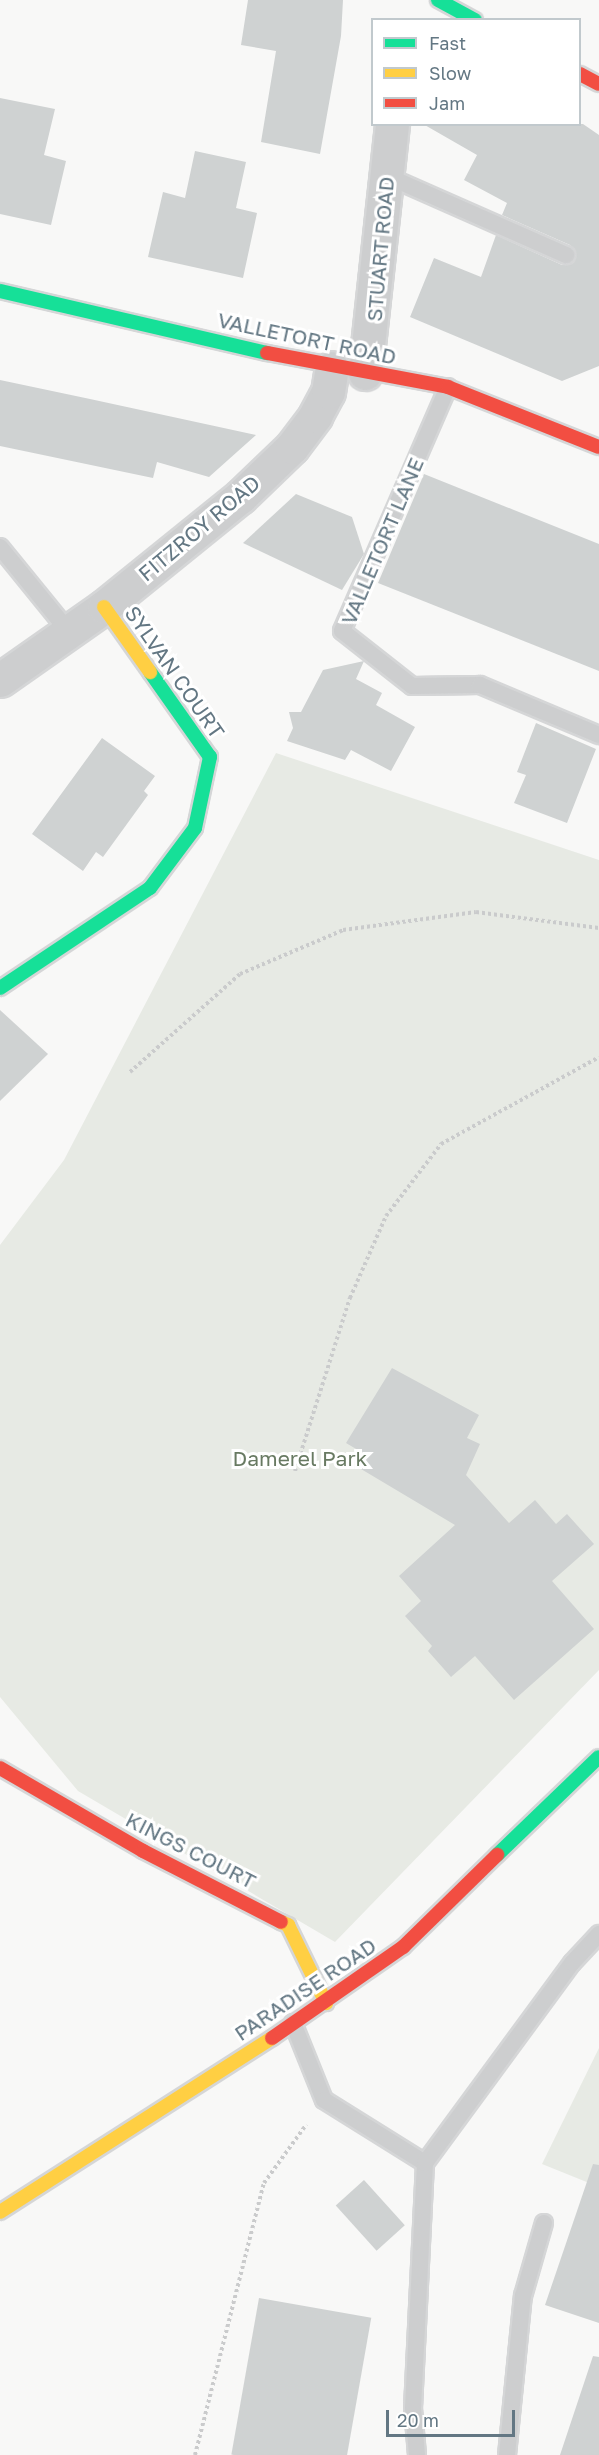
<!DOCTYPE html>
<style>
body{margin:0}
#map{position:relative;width:599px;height:2455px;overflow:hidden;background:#f8f8f7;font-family:"Golos Text",sans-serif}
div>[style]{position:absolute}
.green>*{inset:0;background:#e7eae4}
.building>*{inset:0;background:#cfd2d2;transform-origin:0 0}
.path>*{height:4px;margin-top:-2px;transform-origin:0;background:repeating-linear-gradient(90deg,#cacbcc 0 3px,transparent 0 6px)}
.roads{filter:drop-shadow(2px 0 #d5d6d7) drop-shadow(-2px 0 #d5d6d7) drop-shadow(0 2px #d5d6d7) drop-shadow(0 -2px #d5d6d7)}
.lane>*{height:16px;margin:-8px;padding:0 8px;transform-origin:8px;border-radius:8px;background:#cdcecf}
.street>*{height:33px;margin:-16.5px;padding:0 16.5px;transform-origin:16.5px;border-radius:16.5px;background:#cdcecf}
.fast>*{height:14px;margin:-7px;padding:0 7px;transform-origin:7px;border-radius:7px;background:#16e098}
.slow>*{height:14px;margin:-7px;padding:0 7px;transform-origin:7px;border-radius:7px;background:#ffcf43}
.jam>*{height:14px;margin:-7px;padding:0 7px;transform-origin:7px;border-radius:7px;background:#f24e42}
span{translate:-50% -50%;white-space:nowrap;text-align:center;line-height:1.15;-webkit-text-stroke:6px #fff;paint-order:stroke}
.street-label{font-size:21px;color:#637783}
.park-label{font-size:21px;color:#687a62}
.legend{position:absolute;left:371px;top:18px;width:210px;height:108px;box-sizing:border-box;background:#fff;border:2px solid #c1c9cd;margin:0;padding:8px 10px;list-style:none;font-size:18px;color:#637783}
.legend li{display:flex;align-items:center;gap:12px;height:30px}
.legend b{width:30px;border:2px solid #c1c9cd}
.scale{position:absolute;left:386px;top:2410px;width:129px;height:27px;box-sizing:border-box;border:3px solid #637783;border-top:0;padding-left:8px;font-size:18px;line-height:21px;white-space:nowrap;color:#637783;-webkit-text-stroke:4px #fff;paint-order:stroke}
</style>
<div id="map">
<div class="green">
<i style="clip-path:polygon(276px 753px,599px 860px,599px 1670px,335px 1942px,78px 1791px,0 1697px,0 1245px,64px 1160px)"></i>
<i style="clip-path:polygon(599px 2048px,599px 2187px,542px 2164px)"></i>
</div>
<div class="building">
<i style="clip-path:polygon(248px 0,343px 0,341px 36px,320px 154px,261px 142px,276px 51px,241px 45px)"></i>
<i style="clip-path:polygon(0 98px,55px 109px,44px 155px,66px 161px,51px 225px,0 214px)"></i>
<i style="clip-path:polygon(423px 124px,583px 124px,599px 135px,599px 366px,562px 381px,410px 317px,434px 258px,481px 277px,496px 235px,562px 265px,573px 263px,576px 254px,570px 245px,502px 215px,507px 203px,464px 180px,477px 155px)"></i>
<i style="clip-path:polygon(195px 151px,246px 162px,236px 208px,257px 213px,243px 278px,148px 257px,163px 192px,185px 198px)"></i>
<i style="clip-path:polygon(0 380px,90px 399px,256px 435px,209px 477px,157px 462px,153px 478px,0 446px)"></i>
<i style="clip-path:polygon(424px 474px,599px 544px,599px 671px,378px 583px)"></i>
<i style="clip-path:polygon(296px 494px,352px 517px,364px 554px,342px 590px,243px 543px)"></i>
<i style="clip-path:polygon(364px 661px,356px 679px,382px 693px,376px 705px,415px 727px,391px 771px,351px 750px,345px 760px,287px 741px,293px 728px,289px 712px,301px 712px,323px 670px)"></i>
<i style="clip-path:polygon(536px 723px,596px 749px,567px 823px,514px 803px,526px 775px,517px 772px)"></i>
<i style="clip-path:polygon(102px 738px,155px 776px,144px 791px,148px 795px,103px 857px,96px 852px,83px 871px,32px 834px)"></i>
<i style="clip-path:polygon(0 1010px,48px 1054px,0 1101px)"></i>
<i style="clip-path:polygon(392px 1368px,479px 1415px,467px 1438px,480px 1444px,466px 1475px,509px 1523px,535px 1500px,556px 1524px,567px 1514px,594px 1544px,552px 1581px,594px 1629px,514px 1700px,475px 1656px,451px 1677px,428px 1651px,432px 1646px,405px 1616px,421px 1601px,399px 1576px,455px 1525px,361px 1469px,368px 1456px,346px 1443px)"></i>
<i style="clip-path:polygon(593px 2164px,599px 2165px,599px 2323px,545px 2305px)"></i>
<i style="left:364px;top:2180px;width:61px;height:38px;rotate:48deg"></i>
<i style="left:259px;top:2298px;width:114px;height:159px;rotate:10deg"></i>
<i style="clip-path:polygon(593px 2356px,599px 2357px,599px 2455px,560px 2455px)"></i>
</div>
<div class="path">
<i style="left:130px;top:1072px;width:147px;rotate:-41.7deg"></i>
<i style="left:240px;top:974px;width:112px;rotate:-23.1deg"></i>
<i style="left:343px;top:930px;width:134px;rotate:-7.7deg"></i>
<i style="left:476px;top:912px;width:124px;rotate:7.4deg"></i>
<i style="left:295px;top:1471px;width:182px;rotate:-72.4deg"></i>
<i style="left:350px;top:1298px;width:90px;rotate:-66.3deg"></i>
<i style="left:386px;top:1216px;width:91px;rotate:-52.6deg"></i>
<i style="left:441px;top:1144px;width:180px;rotate:-28.8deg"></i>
<i style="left:195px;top:2455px;width:281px;rotate:-75.8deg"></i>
<i style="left:264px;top:2183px;width:72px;rotate:-54.1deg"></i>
</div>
<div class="roads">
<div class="lane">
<i style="left:387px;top:176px;width:196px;rotate:23.8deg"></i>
<i style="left:448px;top:387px;width:266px;rotate:113.5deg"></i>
<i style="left:342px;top:631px;width:89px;rotate:38.2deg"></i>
<i style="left:412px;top:686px;width:68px;rotate:-0.8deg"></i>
<i style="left:480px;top:685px;width:129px;rotate:22.8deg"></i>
<i style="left:0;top:547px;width:109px;rotate:50.9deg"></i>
<i style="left:293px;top:2023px;width:83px;rotate:68.1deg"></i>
<i style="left:324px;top:2100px;width:119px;rotate:32deg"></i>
<i style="left:417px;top:2455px;width:47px;rotate:-94.9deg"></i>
<i style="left:413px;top:2408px;width:245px;rotate:-87.2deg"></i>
<i style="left:425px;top:2163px;width:248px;rotate:-53.7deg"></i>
<i style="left:572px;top:1963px;width:40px;rotate:-47deg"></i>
<i style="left:507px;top:2455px;width:160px;rotate:-84.3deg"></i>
<i style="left:523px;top:2296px;width:76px;rotate:-74deg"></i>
</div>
<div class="street">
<i style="left:365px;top:373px;width:250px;rotate:-83.8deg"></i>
<i style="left:0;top:680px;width:127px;rotate:-35.1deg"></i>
<i style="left:104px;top:607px;width:175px;rotate:-39deg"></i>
<i style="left:240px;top:497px;width:72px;rotate:-43.9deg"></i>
<i style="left:292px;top:447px;width:39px;rotate:-53deg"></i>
<i style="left:315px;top:416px;width:27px;rotate:-62deg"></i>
<i style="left:328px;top:392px;width:24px;rotate:-81deg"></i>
</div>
<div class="fast">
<i style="left:438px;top:0;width:42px;rotate:28.4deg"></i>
<i style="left:0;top:291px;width:274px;rotate:13.1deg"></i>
<i style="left:0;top:988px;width:180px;rotate:-33.7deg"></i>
<i style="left:150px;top:888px;width:75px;rotate:-53.1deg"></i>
<i style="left:195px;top:828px;width:73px;rotate:-78.1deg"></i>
<i style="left:210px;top:757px;width:104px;rotate:-125.2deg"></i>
<i style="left:497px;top:1855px;width:141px;rotate:-43.9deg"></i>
</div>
<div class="slow">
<i style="left:104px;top:607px;width:80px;rotate:54.7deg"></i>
<i style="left:281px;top:1922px;width:8px;rotate:23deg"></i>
<i style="left:288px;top:1925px;width:87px;rotate:64deg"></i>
<i style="left:0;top:2212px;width:323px;rotate:-32.6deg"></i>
</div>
<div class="jam">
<i style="left:580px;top:74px;width:21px;rotate:28deg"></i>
<i style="left:267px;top:353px;width:184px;rotate:10.6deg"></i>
<i style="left:448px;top:387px;width:162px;rotate:21.7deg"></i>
<i style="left:0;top:1768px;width:165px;rotate:30.1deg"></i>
<i style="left:143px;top:1851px;width:155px;rotate:27.2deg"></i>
<i style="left:272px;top:2038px;width:160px;rotate:-34.8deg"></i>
<i style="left:403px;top:1947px;width:132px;rotate:-44.4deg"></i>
</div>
</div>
<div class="street-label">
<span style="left:380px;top:249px;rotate:-85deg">STUART ROAD</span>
<span style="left:307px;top:338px;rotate:12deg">VALLETORT ROAD</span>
<span style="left:199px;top:528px;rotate:-40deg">FITZROY ROAD</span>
<span style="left:382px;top:541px;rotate:-67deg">VALLETORT LANE</span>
<span style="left:175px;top:672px;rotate:55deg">SYLVAN COURT</span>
<span style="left:191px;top:1850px;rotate:27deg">KINGS COURT</span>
<span style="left:305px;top:1989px;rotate:-34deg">PARADISE ROAD</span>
</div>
<div class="park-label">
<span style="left:300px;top:1458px">Damerel Park</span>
</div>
<ul class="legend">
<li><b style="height:8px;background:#16e098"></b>Fast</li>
<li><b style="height:8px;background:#ffcf43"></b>Slow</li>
<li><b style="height:8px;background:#f24e42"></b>Jam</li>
</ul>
<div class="scale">20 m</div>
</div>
